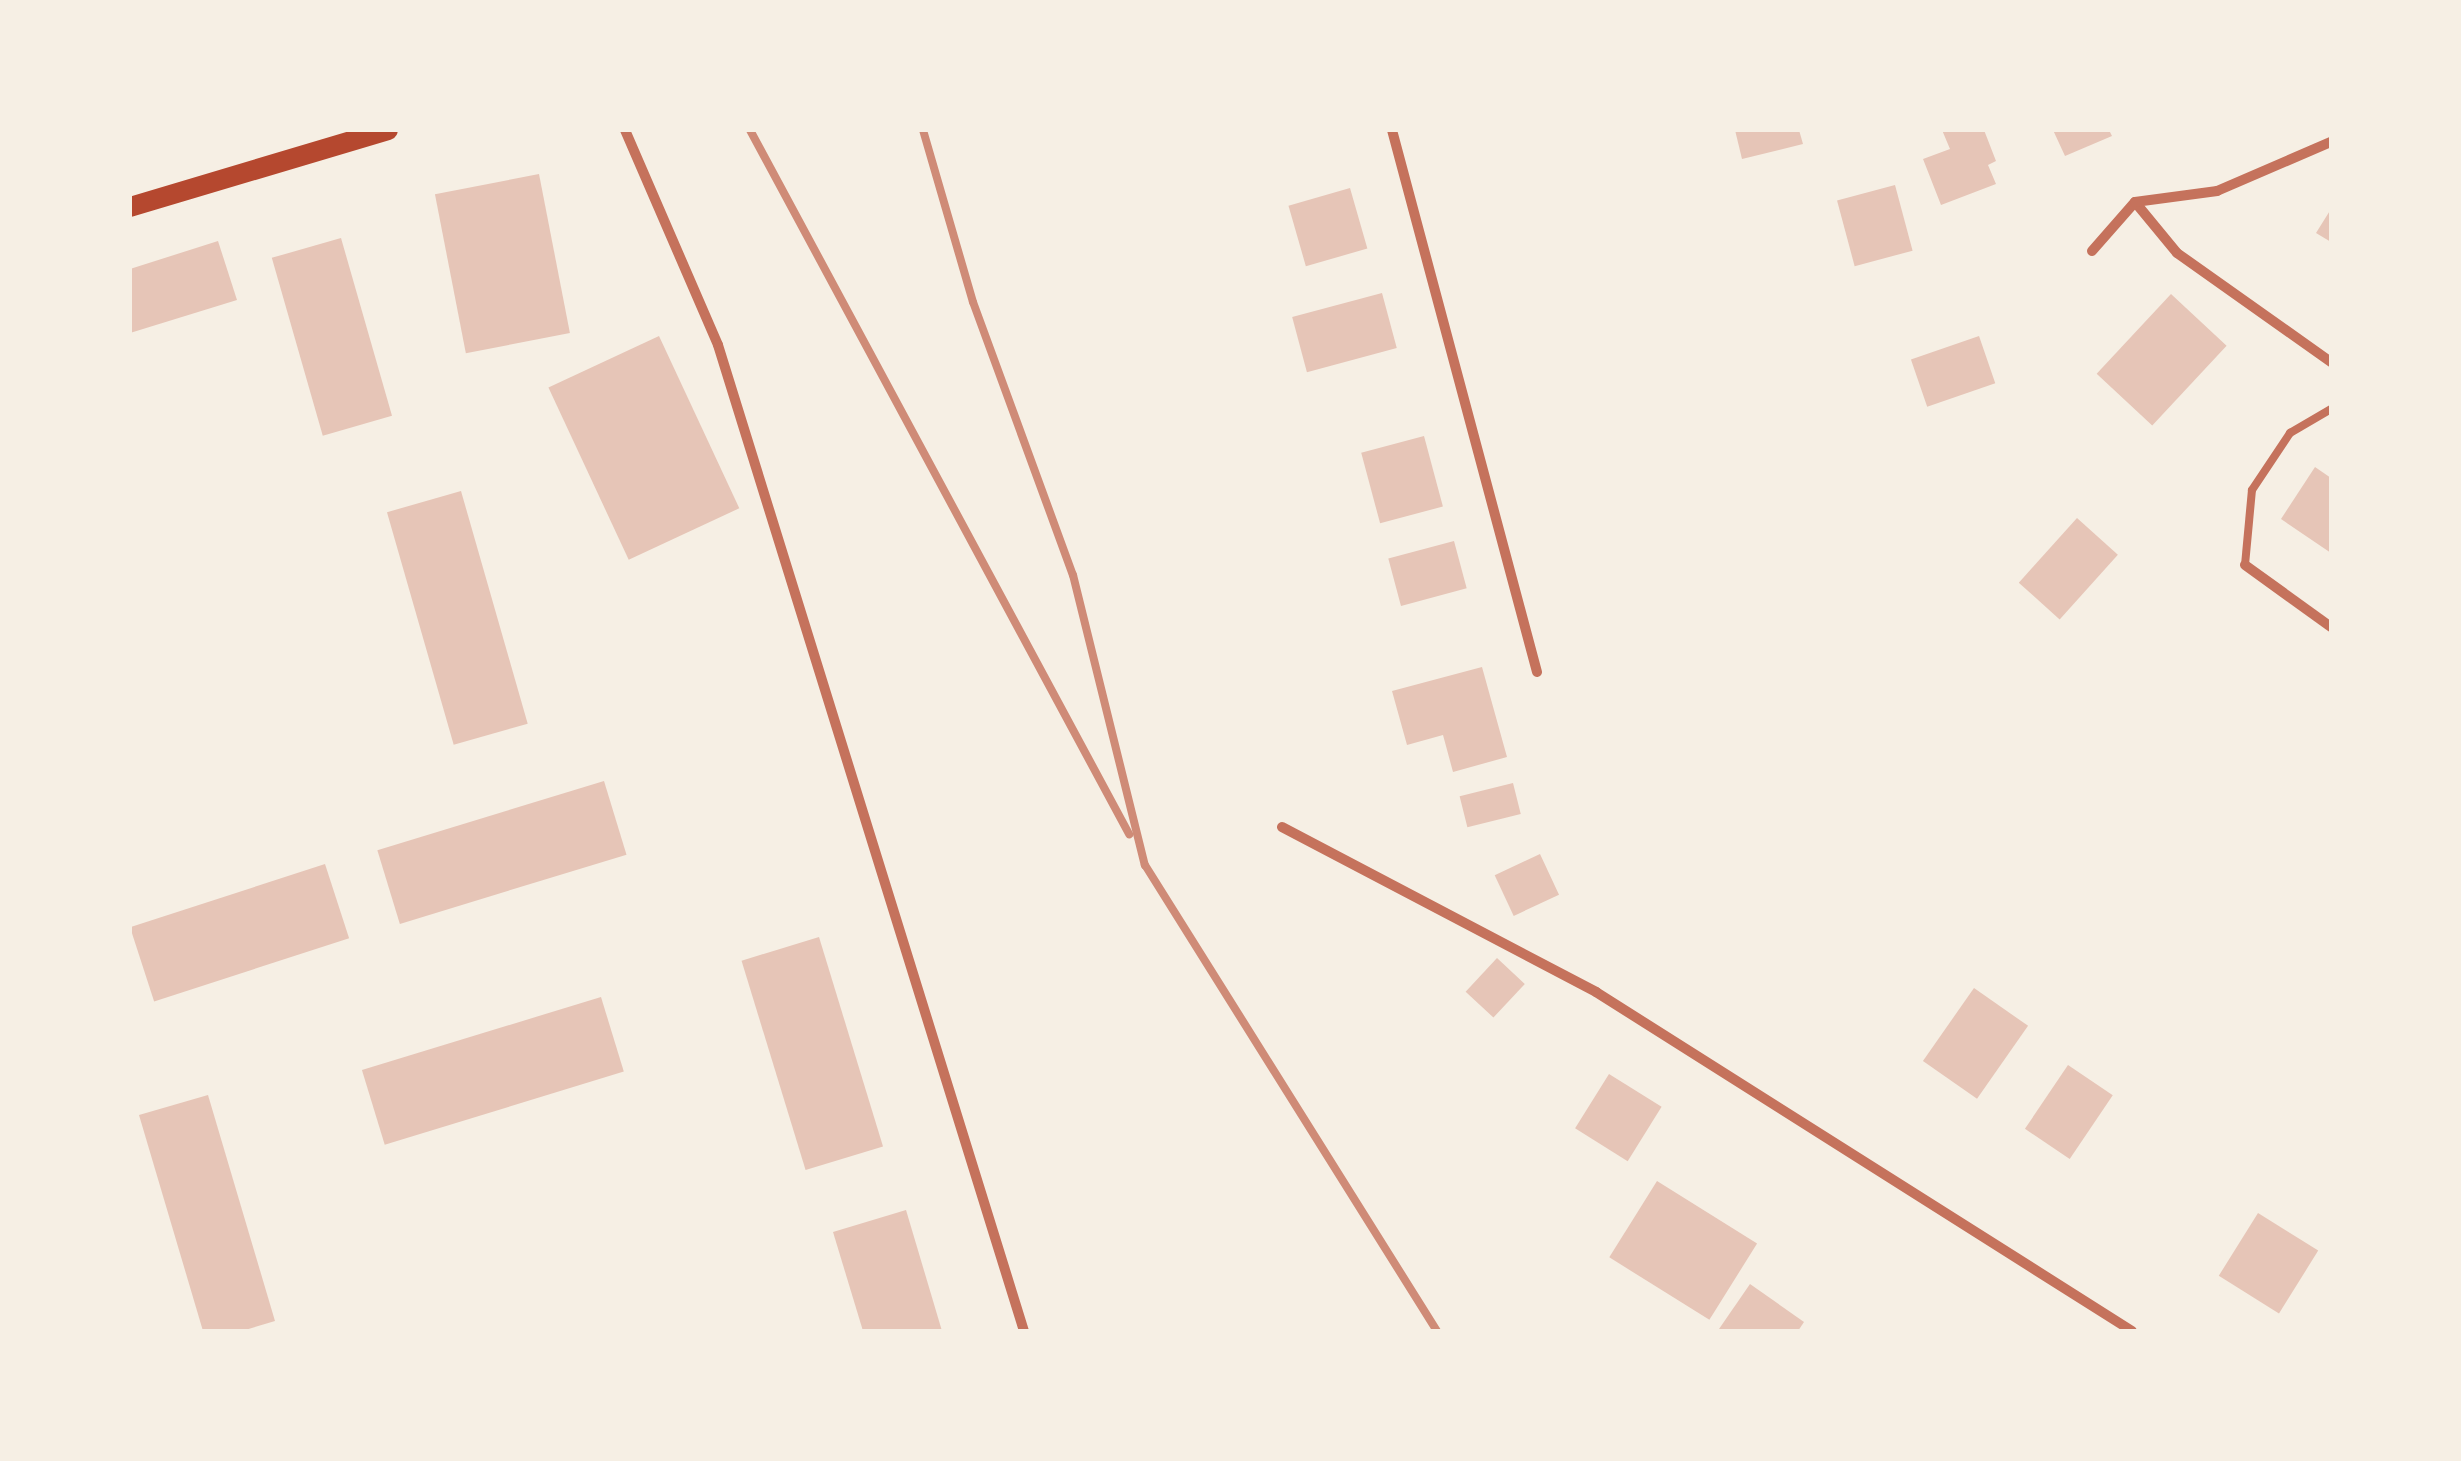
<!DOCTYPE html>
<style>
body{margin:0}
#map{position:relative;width:2461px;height:1461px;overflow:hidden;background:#f6efe4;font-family:"Golos Text",sans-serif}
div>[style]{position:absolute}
.building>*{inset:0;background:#e6c5b7;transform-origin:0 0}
.service>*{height:8px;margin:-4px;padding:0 4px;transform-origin:4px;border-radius:4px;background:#c5725c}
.minor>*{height:10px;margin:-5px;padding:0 5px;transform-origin:5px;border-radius:5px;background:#c5725c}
.secondary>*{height:20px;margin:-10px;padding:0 10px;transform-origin:10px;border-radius:10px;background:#b5482f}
.rail>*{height:8px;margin:-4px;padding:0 4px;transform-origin:4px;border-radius:4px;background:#cf8b77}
span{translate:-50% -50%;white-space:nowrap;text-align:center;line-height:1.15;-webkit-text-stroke:10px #f6efe4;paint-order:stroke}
.frame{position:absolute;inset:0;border:132px solid #f6efe4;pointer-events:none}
</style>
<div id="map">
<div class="building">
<i style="clip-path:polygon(1735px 130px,1799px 130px,1803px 144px,1742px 159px)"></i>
<i style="clip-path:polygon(1942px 130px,1984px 130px,1996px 161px,1988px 165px,1996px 184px,1941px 205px,1923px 159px,1950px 149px)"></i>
<i style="clip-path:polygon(2053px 130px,2109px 130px,2112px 136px,2065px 156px)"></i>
<i style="left:539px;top:174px;width:162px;height:106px;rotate:79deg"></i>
<i style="left:1895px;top:185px;width:68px;height:60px;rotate:75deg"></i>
<i style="left:1350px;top:188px;width:63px;height:64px;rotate:74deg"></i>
<i style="clip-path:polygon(2331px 209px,2331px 242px,2316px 233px)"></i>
<i style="left:341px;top:238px;width:185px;height:72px;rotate:74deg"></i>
<i style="clip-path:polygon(218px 241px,237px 300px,130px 333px,130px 269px)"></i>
<i style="left:1382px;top:293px;width:57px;height:93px;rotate:75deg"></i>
<i style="left:2171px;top:294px;width:76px;height:109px;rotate:43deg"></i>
<i style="left:659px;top:336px;width:190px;height:122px;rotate:65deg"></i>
<i style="left:1979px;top:336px;width:50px;height:72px;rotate:71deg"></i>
<i style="left:1424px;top:436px;width:73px;height:65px;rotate:75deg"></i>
<i style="clip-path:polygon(2315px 467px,2331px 478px,2331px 553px,2281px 519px)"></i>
<i style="left:461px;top:491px;width:242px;height:77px;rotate:74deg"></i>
<i style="left:2077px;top:518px;width:55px;height:87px;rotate:42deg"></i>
<i style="left:1454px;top:541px;width:49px;height:68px;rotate:75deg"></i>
<i style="clip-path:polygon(1482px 667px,1507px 757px,1453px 772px,1443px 735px,1407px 745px,1392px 691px)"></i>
<i style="left:604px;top:781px;width:77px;height:237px;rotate:73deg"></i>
<i style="left:1513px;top:783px;width:32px;height:55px;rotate:76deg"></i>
<i style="left:1540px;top:854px;width:45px;height:50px;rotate:65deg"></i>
<i style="left:325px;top:864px;width:78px;height:205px;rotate:72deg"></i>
<i style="left:819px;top:937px;width:219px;height:81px;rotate:73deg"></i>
<i style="left:1497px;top:958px;width:38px;height:46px;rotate:43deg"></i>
<i style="left:1974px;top:988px;width:66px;height:89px;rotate:35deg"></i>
<i style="left:601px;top:997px;width:78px;height:250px;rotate:73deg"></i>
<i style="left:2068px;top:1065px;width:54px;height:77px;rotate:34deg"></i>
<i style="left:1609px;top:1074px;width:62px;height:64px;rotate:32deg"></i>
<i style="clip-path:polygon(208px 1095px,275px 1321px,242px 1331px,203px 1331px,139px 1115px)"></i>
<i style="left:1657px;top:1181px;width:118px;height:90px;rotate:32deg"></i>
<i style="clip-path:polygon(906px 1210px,942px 1331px,863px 1331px,833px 1232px)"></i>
<i style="left:2258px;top:1213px;width:71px;height:74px;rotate:32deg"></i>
<i style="clip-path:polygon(1750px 1284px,1804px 1322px,1798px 1331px,1719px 1329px)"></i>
</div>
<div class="service">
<i style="left:2245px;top:565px;width:75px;rotate:-84.7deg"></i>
<i style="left:2252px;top:490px;width:69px;rotate:-56.3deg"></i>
<i style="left:2290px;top:433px;width:48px;rotate:-30.3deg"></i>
</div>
<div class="minor">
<i style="left:625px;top:130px;width:234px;rotate:66.6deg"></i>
<i style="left:718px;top:345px;width:1032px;rotate:72.76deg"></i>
<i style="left:1392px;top:130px;width:561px;rotate:75.02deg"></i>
<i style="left:2135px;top:202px;width:66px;rotate:50.5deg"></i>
<i style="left:2177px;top:253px;width:189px;rotate:35.3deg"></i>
<i style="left:2092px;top:251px;width:65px;rotate:-48.7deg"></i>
<i style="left:2135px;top:202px;width:83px;rotate:-7.6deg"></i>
<i style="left:2217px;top:191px;width:124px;rotate:-23.3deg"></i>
<i style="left:2245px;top:565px;width:106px;rotate:35.8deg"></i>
<i style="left:1282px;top:827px;width:355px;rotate:27.7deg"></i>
<i style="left:1596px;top:992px;width:634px;rotate:32.31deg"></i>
</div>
<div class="secondary">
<i style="left:130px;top:207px;width:269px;rotate:-16.6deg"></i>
</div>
<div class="rail">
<i style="left:750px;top:130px;width:800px;rotate:61.7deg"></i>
<i style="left:923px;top:130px;width:179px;rotate:73.8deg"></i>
<i style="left:973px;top:302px;width:291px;rotate:69.9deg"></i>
<i style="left:1073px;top:575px;width:299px;rotate:76.1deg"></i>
<i style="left:1145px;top:865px;width:550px;rotate:57.93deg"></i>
</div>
<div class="frame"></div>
</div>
